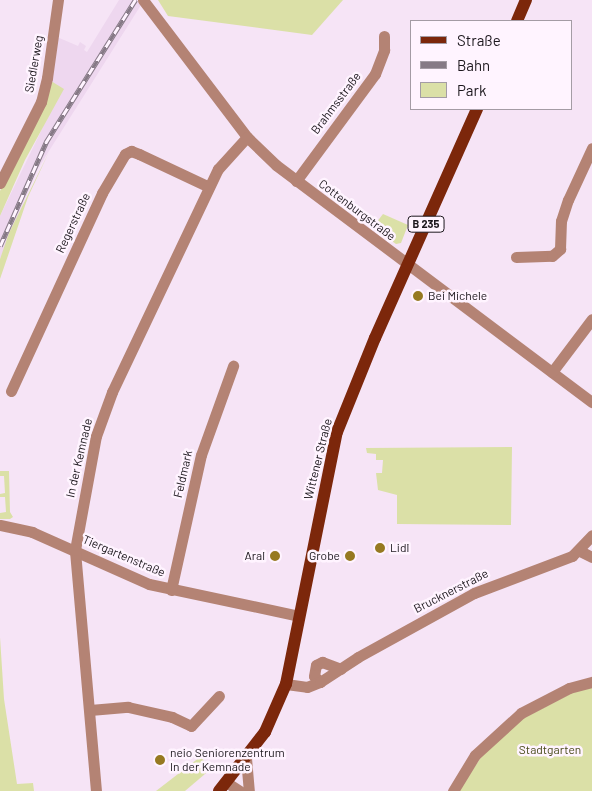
<!DOCTYPE html>
<meta charset="utf-8">
<style>
body{margin:0}
#map{position:relative;width:592px;height:791px;overflow:hidden;background:#f6e4f6;font-family:Barlow,sans-serif}
div>[style]{position:absolute}
.built>*{inset:0;background:#eed7ef}
.green>*{inset:0;background:#dbe0a7}
.minor>*{height:11px;margin:-5.5px;padding:0 5.5px;transform-origin:5.5px;border-radius:5.5px;background:#b48374}
.major>*{height:12px;margin:-6px;padding:0 6px;transform-origin:6px;border-radius:6px;background:#7c270b}
.rail>*{height:4.5px;margin-top:-2.25px;transform-origin:0;background:repeating-linear-gradient(90deg,#fff4ff 0 8px,#867a86 0 16px);box-sizing:border-box;border-block:1px solid #867a86}
.dots>*{width:14px;height:14px;translate:-50% -50%;box-sizing:border-box;border:2px solid #fff4ff;border-radius:50%}
span{translate:-50% -50%;white-space:nowrap;text-align:center;line-height:1.15;-webkit-text-stroke:5px #fff4ff;paint-order:stroke}
.shield-label span{padding:1px 4px;background:#fff4ff;border:1px solid;border-radius:4px;-webkit-text-stroke-width:0}
.shield-label{font-size:11px;color:#1c171d;font-weight:700}
.street-label{font-size:12px;color:#1c171d}
.poi-label{font-size:12px;color:#1c171d}
.left{translate:0 -50%;text-align:left}
.right{translate:-100% -50%;text-align:right}
.park-label{font-size:12px;color:#474918}
.legend{position:absolute;left:410px;top:20px;width:162px;height:90px;box-sizing:border-box;background:#fff4ff;border:1px solid #a49ca5;margin:0;padding:6px 9px;list-style:none;font-size:15px;color:#1c171d}
.legend li{display:flex;align-items:center;gap:10px;height:25px}
.legend b{width:25px;border:1px solid #a49ca5}
</style>
<div id="map">
<div class="built">
<i style="clip-path:polygon(119px 0,137px 0,141px 5px,37px 170px,0 259px,0 216px,43px 127px,57px 37px,78px 46px,80px 42px,86px 46px,84px 50px,87px 52px)"></i>
</div>
<div class="green">
<i style="clip-path:polygon(158px 0,343px 0,312px 35px,168px 16px)"></i>
<i style="clip-path:polygon(51px 81px,64px 89px,25px 160px,0 216px,0 191px)"></i>
<i style="clip-path:polygon(49px 152px,28px 197px,0 279px,0 259px,9px 233px)"></i>
<i style="clip-path:polygon(383px 214px,408px 225px,401px 243px,396px 244px,373px 227px)"></i>
<i style="clip-path:polygon(512px 447px,511px 525px,397px 524px,397px 495px,378px 490px,376px 473px,382px 473px,383px 460px,376px 460px,376px 454px,367px 453px,366px 448px)"></i>
<i style="clip-path:polygon(0 471px,9px 471px,10px 512px,13px 517px,10px 519px,0 519px,0 513px,6px 512px,5px 497px,0 497px,0 494px,5px 493px,4px 476px,0 476px)"></i>
<i style="clip-path:polygon(0 637px,4px 699px,17px 784px,33px 783px,34px 791px,0 791px)"></i>
<i style="clip-path:polygon(592px 687px,592px 791px,458px 791px,484px 753px,520px 720px,572px 693px)"></i>
<i style="clip-path:polygon(200px 757px,212px 768px,185px 791px,156px 791px)"></i>
</div>
<div class="minor">
<i style="left:143px;top:0;width:172px;rotate:52.8deg"></i>
<i style="left:247px;top:137px;width:40px;rotate:44deg"></i>
<i style="left:276px;top:165px;width:395px;rotate:36.9deg"></i>
<i style="left:296px;top:181px;width:133px;rotate:-53.6deg"></i>
<i style="left:375px;top:74px;width:26px;rotate:-69deg"></i>
<i style="left:384px;top:50px;width:14px;rotate:-90deg"></i>
<i style="left:0;top:183px;width:91px;rotate:-63.2deg"></i>
<i style="left:41px;top:102px;width:25px;rotate:-76deg"></i>
<i style="left:47px;top:78px;width:79px;rotate:-82deg"></i>
<i style="left:516px;top:257px;width:36px;rotate:-2deg"></i>
<i style="left:552px;top:256px;width:11px;rotate:-41deg"></i>
<i style="left:560px;top:249px;width:28px;rotate:-88deg"></i>
<i style="left:561px;top:221px;width:22px;rotate:-72deg"></i>
<i style="left:568px;top:200px;width:57px;rotate:-65.2deg"></i>
<i style="left:552px;top:372px;width:66px;rotate:-53deg"></i>
<i style="left:11px;top:391px;width:218px;rotate:-65.3deg"></i>
<i style="left:102px;top:193px;width:45px;rotate:-59.5deg"></i>
<i style="left:125px;top:154px;width:7px;rotate:-27deg"></i>
<i style="left:131px;top:151px;width:9px;rotate:21deg"></i>
<i style="left:139px;top:154px;width:77px;rotate:25.2deg"></i>
<i style="left:0;top:525px;width:33px;rotate:12deg"></i>
<i style="left:32px;top:532px;width:128px;rotate:24deg"></i>
<i style="left:149px;top:584px;width:153px;rotate:12deg"></i>
<i style="left:580px;top:551px;width:13px;rotate:27deg"></i>
<i style="left:171px;top:590px;width:138px;rotate:-77.5deg"></i>
<i style="left:201px;top:455px;width:95px;rotate:-70.2deg"></i>
<i style="left:320px;top:682px;width:8px;rotate:-135deg"></i>
<i style="left:314px;top:676px;width:11px;rotate:-80deg"></i>
<i style="left:316px;top:665px;width:7px;rotate:-27deg"></i>
<i style="left:322px;top:662px;width:20px;rotate:20deg"></i>
<i style="left:286px;top:684px;width:21px;rotate:8deg"></i>
<i style="left:307px;top:687px;width:14px;rotate:-21deg"></i>
<i style="left:320px;top:682px;width:45px;rotate:-33.3deg"></i>
<i style="left:358px;top:657px;width:132px;rotate:-28.9deg"></i>
<i style="left:474px;top:593px;width:105px;rotate:-20.7deg"></i>
<i style="left:572px;top:556px;width:29px;rotate:-46deg"></i>
<i style="left:90px;top:710px;width:38px;rotate:-5deg"></i>
<i style="left:128px;top:707px;width:45px;rotate:12.8deg"></i>
<i style="left:172px;top:717px;width:21px;rotate:25deg"></i>
<i style="left:191px;top:726px;width:41px;rotate:-47deg"></i>
<i style="left:246px;top:758px;width:33px;rotate:85deg"></i>
<i style="left:226px;top:782px;width:17px;rotate:33deg"></i>
<i style="left:96px;top:791px;width:242px;rotate:-95deg"></i>
<i style="left:75px;top:550px;width:116px;rotate:-79.6deg"></i>
<i style="left:96px;top:436px;width:47px;rotate:-70deg"></i>
<i style="left:112px;top:392px;width:247px;rotate:-64.6deg"></i>
<i style="left:218px;top:169px;width:43px;rotate:-47.8deg"></i>
<i style="left:453px;top:791px;width:42px;rotate:-58.6deg"></i>
<i style="left:475px;top:755px;width:62px;rotate:-42.4deg"></i>
<i style="left:521px;top:713px;width:54px;rotate:-27.5deg"></i>
<i style="left:569px;top:688px;width:24px;rotate:-15deg"></i>
</div>
<div class="major">
<i style="left:517px;top:21px;width:23px;rotate:-67deg"></i>
<i style="left:219px;top:791px;width:75px;rotate:-52.1deg"></i>
<i style="left:265px;top:732px;width:52px;rotate:-66.4deg"></i>
<i style="left:286px;top:684px;width:257px;rotate:-78.6deg"></i>
<i style="left:337px;top:432px;width:101px;rotate:-68deg"></i>
<i style="left:375px;top:338px;width:251px;rotate:-66deg"></i>
</div>
<div class="rail">
<i style="left:0;top:246px;width:114px;rotate:-66.1deg"></i>
<i style="left:46px;top:142px;width:168px;rotate:-57.9deg"></i>
</div>
<div class="dots">
<i style="left:418px;top:296px;background:#967921"></i>
<i style="left:380px;top:548px;background:#967921"></i>
<i style="left:275px;top:556px;background:#967921"></i>
<i style="left:350px;top:556px;background:#967921"></i>
<i style="left:160px;top:760px;background:#967921"></i>
</div>
<div class="shield-label">
<span style="left:426px;top:224px">B 235</span>
</div>
<div class="street-label">
<span style="left:34px;top:64px;rotate:-80deg">Siedlerweg</span>
<span style="left:336px;top:103px;rotate:-53deg">Brahmsstraße</span>
<span style="left:357px;top:210px;rotate:37deg">Cottenburgstraße</span>
<span style="left:73px;top:223px;rotate:-65deg">Regerstraße</span>
<span style="left:79px;top:458px;rotate:-77deg">In der Kemnade</span>
<span style="left:318px;top:459px;rotate:-76deg">Wittener Straße</span>
<span style="left:183px;top:474px;rotate:-77deg">Feldmark</span>
<span style="left:124px;top:556px;rotate:23deg">Tiergartenstraße</span>
<span style="left:451px;top:591px;rotate:-27deg">Brucknerstraße</span>
</div>
<div class="poi-label">
<span class="left" style="left:428px;top:296px">Bei Michele</span>
<span class="left" style="left:390px;top:548px">Lidl</span>
<span class="right" style="left:265px;top:556px">Aral</span>
<span class="right" style="left:340px;top:556px">Grobe</span>
<span class="left" style="left:170px;top:760px">neio Seniorenzentrum<br>In der Kemnade</span>
</div>
<div class="park-label">
<span style="left:550px;top:750px">Stadtgarten</span>
</div>
<ul class="legend">
<li><b style="height:6px;background:#7c270b"></b>Straße</li>
<li><b style="height:6px;background:#867a86"></b>Bahn</li>
<li><b style="height:14px;background:#dbe0a7"></b>Park</li>
</ul>
</div>
